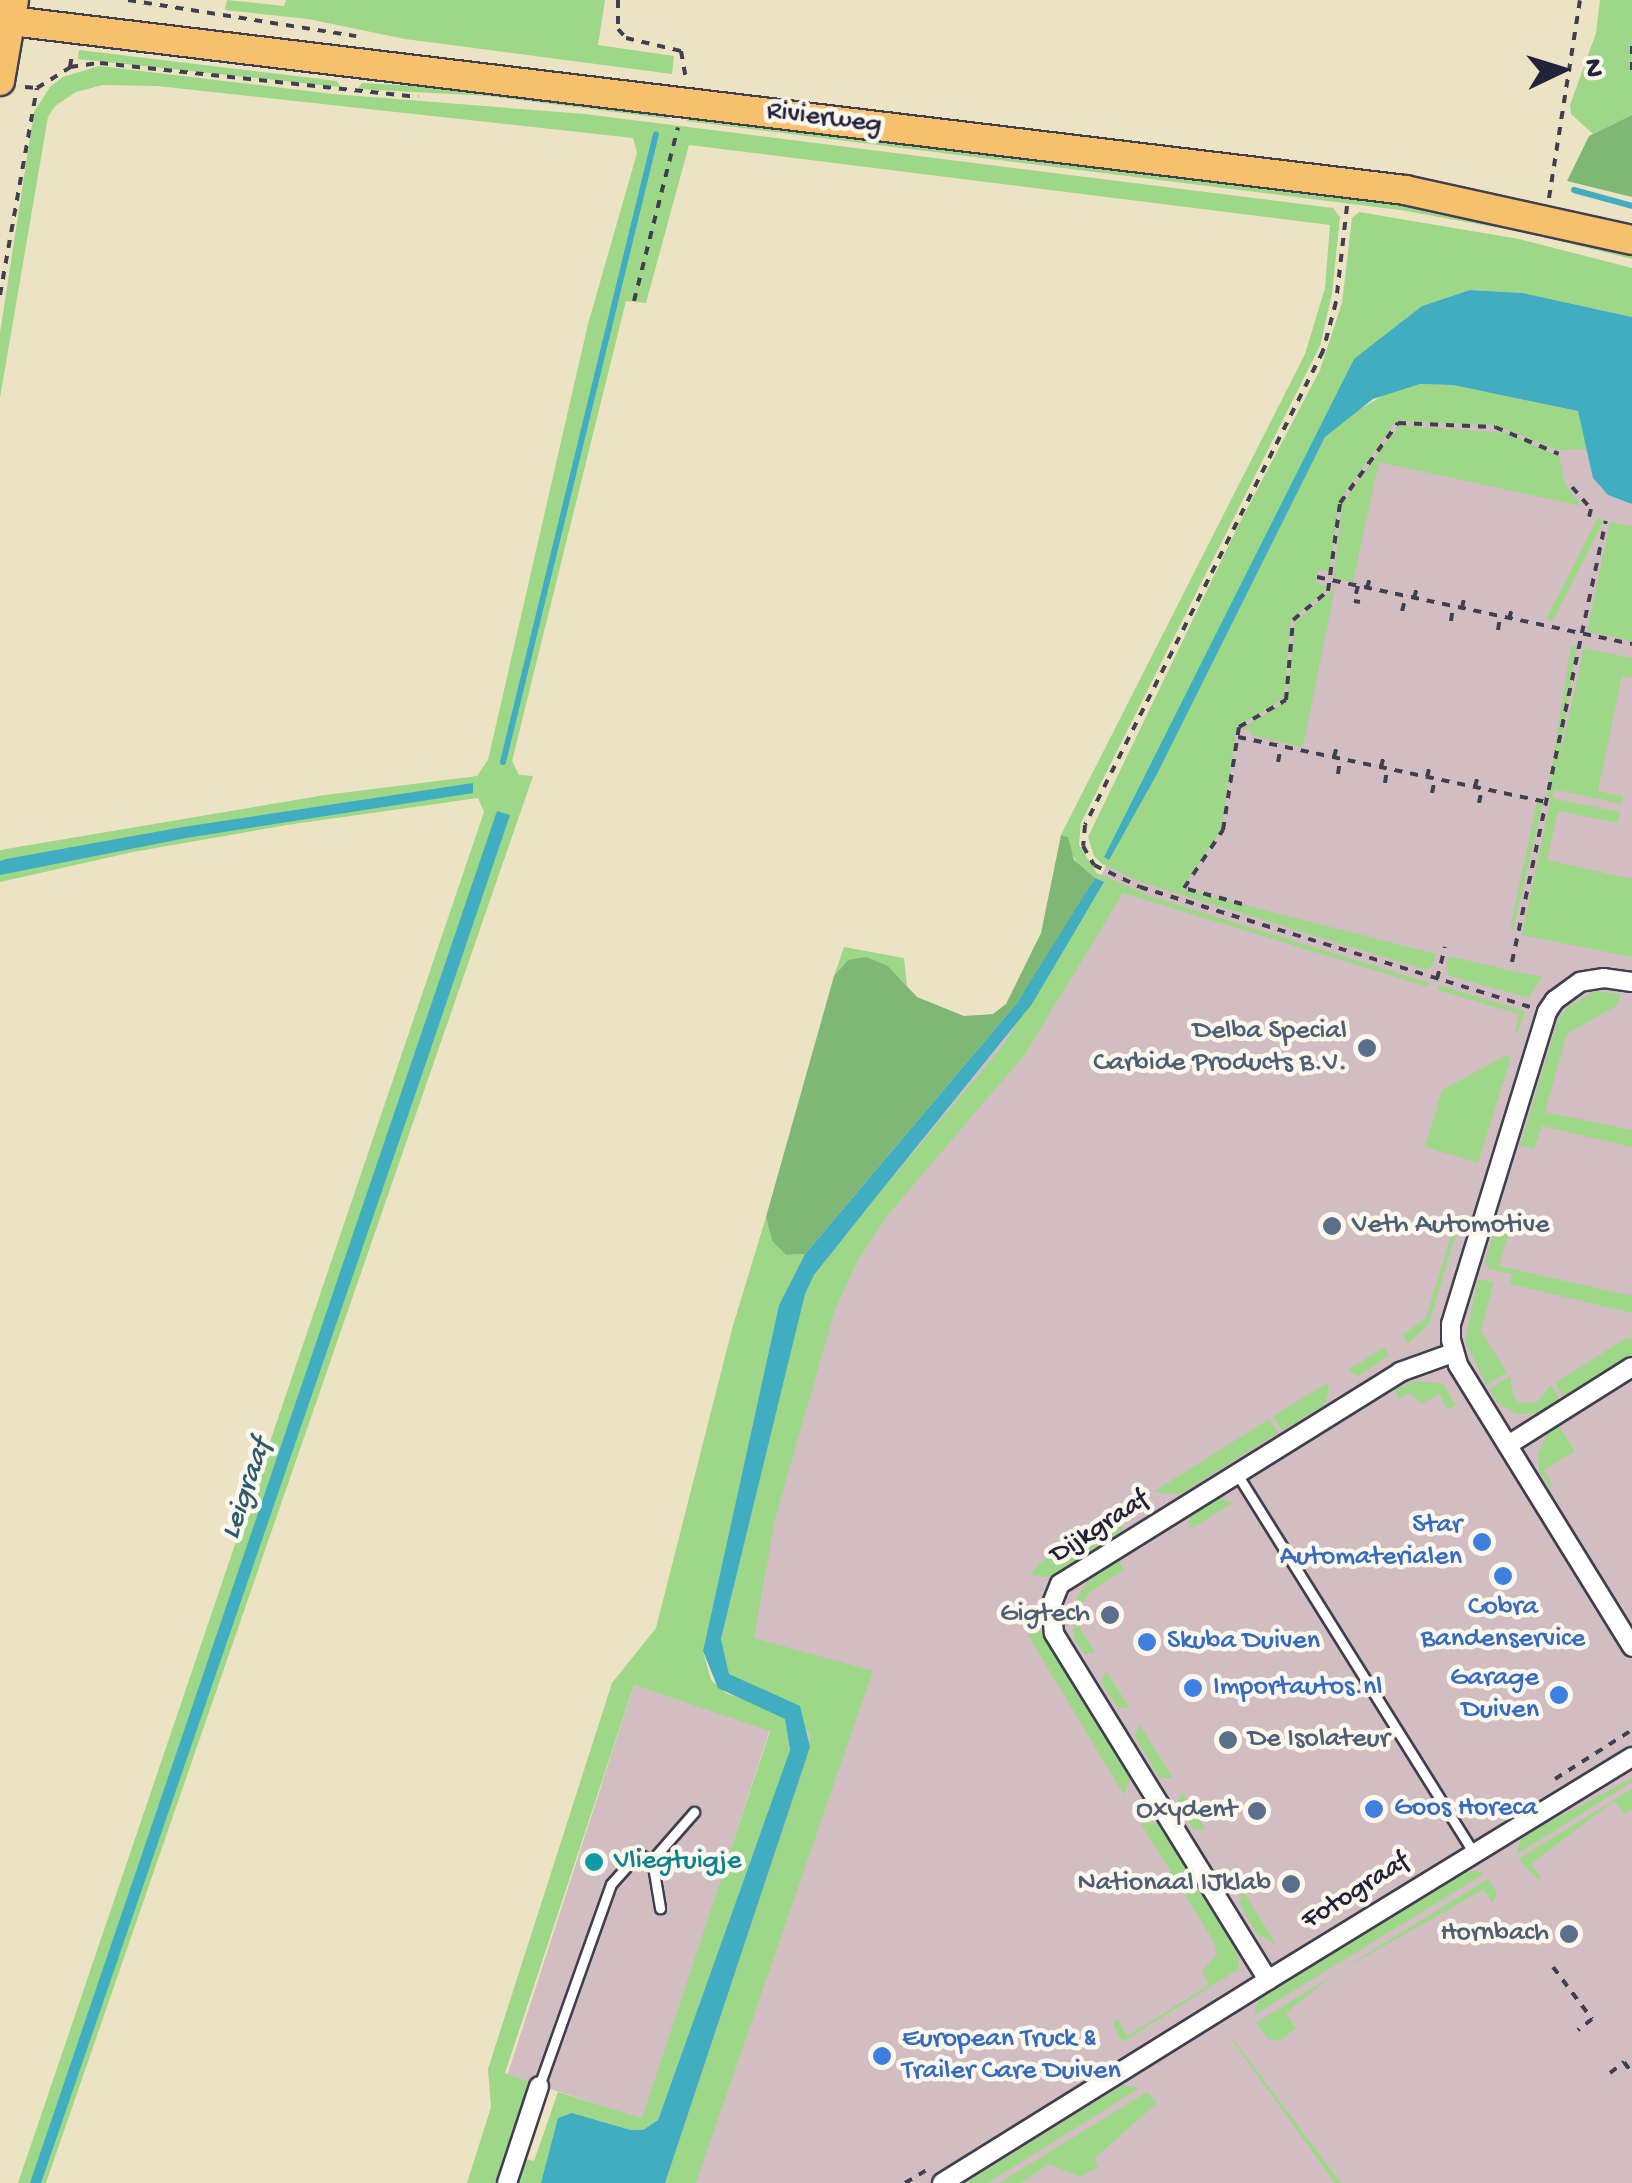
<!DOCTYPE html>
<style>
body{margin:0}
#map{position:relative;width:1632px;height:2183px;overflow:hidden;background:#ece3c4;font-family:"Gochi Hand",sans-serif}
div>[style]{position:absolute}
.industrial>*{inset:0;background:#d2bec2;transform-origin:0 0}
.green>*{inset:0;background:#9fd789;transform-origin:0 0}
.forest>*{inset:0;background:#7fb875}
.water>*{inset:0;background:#41adc0}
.stream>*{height:6px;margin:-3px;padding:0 3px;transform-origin:3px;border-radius:3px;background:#41adc0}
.path>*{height:4px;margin-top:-2px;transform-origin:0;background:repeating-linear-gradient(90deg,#403f50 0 8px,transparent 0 16px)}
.roads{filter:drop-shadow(2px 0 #403f50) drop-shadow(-2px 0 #403f50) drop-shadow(0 2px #403f50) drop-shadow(0 -2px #403f50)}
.lane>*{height:9px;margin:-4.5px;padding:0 4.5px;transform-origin:4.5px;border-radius:4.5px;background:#fff}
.street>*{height:18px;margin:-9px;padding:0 9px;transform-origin:9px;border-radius:9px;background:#fff}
.primary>*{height:28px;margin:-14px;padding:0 14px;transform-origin:14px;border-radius:14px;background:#f7c06c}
.dots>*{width:28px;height:28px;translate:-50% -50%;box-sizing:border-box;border:5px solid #fbf7ec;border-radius:50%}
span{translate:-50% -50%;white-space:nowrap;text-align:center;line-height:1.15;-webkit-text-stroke:9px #fbf7ec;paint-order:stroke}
.street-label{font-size:28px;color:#22223b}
.service-label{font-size:28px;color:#4e5e75}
.right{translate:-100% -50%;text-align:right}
.left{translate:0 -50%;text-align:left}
.shop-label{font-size:28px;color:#366cbe}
.culture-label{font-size:28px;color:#0d838f}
.water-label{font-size:30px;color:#2e5a70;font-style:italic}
.north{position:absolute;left:1512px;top:20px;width:100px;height:100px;-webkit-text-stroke:8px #fbf7ec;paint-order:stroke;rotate:86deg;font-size:28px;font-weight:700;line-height:40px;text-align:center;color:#22223b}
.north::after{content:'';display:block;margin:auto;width:35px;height:45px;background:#22223b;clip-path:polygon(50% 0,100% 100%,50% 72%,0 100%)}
</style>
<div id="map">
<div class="industrial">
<i style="clip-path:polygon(1632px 356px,1632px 2183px,589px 2183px,665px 2137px,802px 1743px,726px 1682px,788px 1308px,1011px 1023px,1099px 880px,1323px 431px)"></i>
<i style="left:634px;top:1685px;width:143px;height:410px;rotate:18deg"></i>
</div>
<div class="green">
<i style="clip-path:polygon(227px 0,284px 6px,286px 0,605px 0,598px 45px,674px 56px,672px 74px,405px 39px,308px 19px,225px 10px)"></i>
<i style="clip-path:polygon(1600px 0,1632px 0,1632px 115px,1593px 134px,1571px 114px,1570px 105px,1596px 33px)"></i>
<i style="clip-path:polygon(79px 50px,337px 81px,340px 87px,78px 59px)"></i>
<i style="clip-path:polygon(99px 66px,333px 94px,585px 114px,1333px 208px,1340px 217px,1332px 294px,1320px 346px,1081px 823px,1079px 845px,1097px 873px,1150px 896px,1430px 983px,1428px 987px,1123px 893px,1026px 1053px,887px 1216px,857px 1262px,835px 1310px,775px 1519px,754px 1638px,873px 1671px,696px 2183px,665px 2183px,810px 1747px,810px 1733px,729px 1674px,721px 1639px,805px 1294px,814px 1275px,876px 1197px,1002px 1047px,1104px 883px,1082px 871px,1069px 849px,1068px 837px,1061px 835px,1305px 354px,1325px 288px,1330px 225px,689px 145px,646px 303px,626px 301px,512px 761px,519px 775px,533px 776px,46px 2183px,18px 2183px,484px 812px,478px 798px,287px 825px,133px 852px,0 882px,0 850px,325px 795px,477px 776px,488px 760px,588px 324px,637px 153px,633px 138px,157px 86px,103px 85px,76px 92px,55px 106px,48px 117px,0 398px,0 333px,34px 112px,50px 87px,63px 77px)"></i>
<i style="clip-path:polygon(362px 83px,455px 88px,664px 112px,670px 119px,488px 96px,358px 89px)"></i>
<i style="clip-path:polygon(692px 116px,1435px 209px,1545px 230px,1632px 253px,1632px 259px,1528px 233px,1400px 210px,686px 121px)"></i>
<i style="clip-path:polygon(1359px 212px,1519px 239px,1632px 268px,1632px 317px,1523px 293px,1470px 290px,1422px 306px,1402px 322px,1354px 413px,1390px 391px,1420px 384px,1453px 385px,1578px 411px,1587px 449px,1558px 450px,1495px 425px,1396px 421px,1339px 501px,1330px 572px,1318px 570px,1315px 583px,1327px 586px,1326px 590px,1291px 620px,1284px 698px,1237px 727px,1221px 830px,1182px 889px,1436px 954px,1433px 965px,1426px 970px,1140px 882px,1102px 864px,1094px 856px,1088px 837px,1238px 526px,1320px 370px,1342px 303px,1352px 218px)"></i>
<i style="clip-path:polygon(1399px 425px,1507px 433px,1559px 456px,1565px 483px,1581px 506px,1379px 462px,1353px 582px,1334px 578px,1342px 504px)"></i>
<i style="left:1598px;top:517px;width:7px;height:114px;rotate:27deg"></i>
<i style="clip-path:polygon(1610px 522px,1632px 526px,1632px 641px,1587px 631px)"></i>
<i style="clip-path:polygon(1335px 588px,1303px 747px,1250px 735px,1251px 731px,1241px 729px,1287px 701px,1295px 622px)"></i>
<i style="left:1571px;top:646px;width:6px;height:153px;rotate:9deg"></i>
<i style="clip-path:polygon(1584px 648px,1632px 658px,1632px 678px,1622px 676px,1598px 791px,1623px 796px,1622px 804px,1553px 789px)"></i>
<i style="clip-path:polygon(1551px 798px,1620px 812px,1618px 823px,1558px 811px,1547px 860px,1632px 879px,1632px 957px,1522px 935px)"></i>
<i style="clip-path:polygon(1537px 802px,1543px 803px,1512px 934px,1511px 924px)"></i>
<i style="clip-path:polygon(844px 947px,904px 958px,907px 986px,888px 966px,848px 960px,834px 976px)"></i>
<i style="clip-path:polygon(1448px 956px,1504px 969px,1542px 977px,1529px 998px,1450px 976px,1446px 971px)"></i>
<i style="clip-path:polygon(1439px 985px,1525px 1011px,1518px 1033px,1515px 1032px,1519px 1014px,1437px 990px)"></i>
<i style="clip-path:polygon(1595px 991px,1621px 994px,1616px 1006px,1567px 1034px,1545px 1112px,1632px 1130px,1632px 1147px,1542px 1126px,1534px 1149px,1520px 1146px,1558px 1019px,1568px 1007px)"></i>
<i style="clip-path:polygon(1507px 1055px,1511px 1057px,1478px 1163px,1425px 1147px,1442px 1090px)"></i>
<i style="clip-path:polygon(766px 1217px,772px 1241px,786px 1255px,805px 1254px,779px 1305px,703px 1651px,711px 1680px,726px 1693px,775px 1711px,785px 1719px,790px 1750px,658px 2120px,643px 2130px,631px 2130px,572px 2113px,545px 2183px,513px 2183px,522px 2158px,534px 2161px,558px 2092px,642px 2118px,770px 1731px,634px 1685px,505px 2073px,535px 2084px,501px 2183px,467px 2183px,491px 2107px,488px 2069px,612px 1683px,656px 1628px,732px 1329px)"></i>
<i style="clip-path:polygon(1455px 1222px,1459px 1224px,1429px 1324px,1408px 1344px,1402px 1335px,1426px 1318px)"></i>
<i style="clip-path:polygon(1497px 1223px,1512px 1223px,1499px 1266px,1632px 1296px,1632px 1313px,1510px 1284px,1512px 1274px,1489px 1269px,1485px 1261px)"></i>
<i style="clip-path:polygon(1478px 1279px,1494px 1282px,1481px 1331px,1507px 1372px,1486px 1385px,1465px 1341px)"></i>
<i style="clip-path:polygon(1626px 1338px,1632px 1339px,1632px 1356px,1564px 1397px,1555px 1383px)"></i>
<i style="clip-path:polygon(1384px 1347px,1389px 1356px,1358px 1376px,1348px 1370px)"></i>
<i style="clip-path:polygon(1510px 1376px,1514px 1397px,1520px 1403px,1537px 1402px,1551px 1385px,1560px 1400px,1537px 1414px,1516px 1414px,1496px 1401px,1489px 1389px)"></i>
<i style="clip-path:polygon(1416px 1381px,1443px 1384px,1456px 1405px,1448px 1410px,1439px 1394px,1422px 1404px,1409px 1393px,1399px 1399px,1394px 1390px)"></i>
<i style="clip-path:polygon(1327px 1383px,1329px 1392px,1324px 1405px,1282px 1431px,1273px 1416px)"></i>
<i style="clip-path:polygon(1269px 1419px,1278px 1433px,1180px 1494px,1153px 1492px)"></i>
<i style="clip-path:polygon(1558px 1425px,1575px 1451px,1544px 1470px,1553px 1486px,1550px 1488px,1539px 1471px,1538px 1455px,1544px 1438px)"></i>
<i style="clip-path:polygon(1220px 1498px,1233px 1503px,1189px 1530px,1190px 1517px)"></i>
<i style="clip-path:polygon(1115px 1515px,1121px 1517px,1123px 1530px,1049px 1577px,1030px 1575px,1040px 1563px)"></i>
<i style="clip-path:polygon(1119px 1561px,1124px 1570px,1090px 1592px,1080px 1607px,1080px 1629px,1095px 1652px,1084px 1654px,1074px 1639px,1072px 1605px,1089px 1580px)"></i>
<i style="clip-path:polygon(1039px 1628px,1131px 1777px,1124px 1795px,1028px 1635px)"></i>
<i style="clip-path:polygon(1106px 1671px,1130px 1708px,1117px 1707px,1101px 1682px)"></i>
<i style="clip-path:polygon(1139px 1724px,1173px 1778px,1160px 1778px,1135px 1737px)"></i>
<i style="clip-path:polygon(1632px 1778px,1632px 1782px,1516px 1855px,1521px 1837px)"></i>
<i style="clip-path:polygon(1632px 1789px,1632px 1809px,1625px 1814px,1614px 1801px,1531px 1864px,1541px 1878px,1538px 1880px,1518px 1859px)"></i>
<i style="clip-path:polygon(1182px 1792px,1206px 1830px,1193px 1829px,1177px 1804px)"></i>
<i style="clip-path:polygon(1140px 1822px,1161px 1824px,1237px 1949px,1239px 1969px,1123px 2042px,1113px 2025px,1117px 2018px,1127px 2036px,1209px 1985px,1202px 1971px,1217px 1954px,1214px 1942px)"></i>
<i style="clip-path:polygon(1477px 1871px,1484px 1874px,1254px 2015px,1258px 2000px,1463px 1872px)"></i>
<i style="clip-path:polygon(1488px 1879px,1497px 1893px,1493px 1903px,1483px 1890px,1333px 1975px,1286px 2013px,1296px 2028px,1280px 2041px,1268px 2039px,1256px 2023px,1333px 1975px,1473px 1888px)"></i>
<i style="clip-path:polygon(1242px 1890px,1277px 1945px,1257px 1934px,1239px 1903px)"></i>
<i style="clip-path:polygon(1232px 2040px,1233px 2039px,1341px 2183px,1335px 2183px)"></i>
<i style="clip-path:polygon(1123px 2085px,1139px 2088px,988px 2183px,965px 2183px)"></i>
<i style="clip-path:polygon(1147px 2092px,1157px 2103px,1094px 2159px,1098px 2167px,1081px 2177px,1049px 2164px,1021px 2183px,999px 2183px)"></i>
</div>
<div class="forest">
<i style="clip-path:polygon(1632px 115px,1632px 197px,1567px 181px,1589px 136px)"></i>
<i style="clip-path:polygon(1061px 835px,1068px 837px,1074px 860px,1095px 878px,1059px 940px,1017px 1003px,805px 1254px,786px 1255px,772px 1241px,766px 1217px,834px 976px,848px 960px,866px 957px,888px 966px,917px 997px,964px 1016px,993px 1014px,1006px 1004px,1041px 933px)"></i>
</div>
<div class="water">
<i style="clip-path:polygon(1470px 290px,1523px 293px,1632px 317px,1632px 504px,1608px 495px,1593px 478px,1578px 411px,1453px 385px,1420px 384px,1373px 399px,1325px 437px,1157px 774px,1109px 860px,1104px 857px,1354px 359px,1422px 306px)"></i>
<i style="clip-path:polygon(473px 783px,473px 793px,186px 838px,0 875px,0 861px,6px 859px,183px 827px)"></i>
<i style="clip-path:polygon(497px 811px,510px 815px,428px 1057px,41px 2183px,30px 2183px)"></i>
<i style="clip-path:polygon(1095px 878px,1104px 882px,1032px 1004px,876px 1197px,814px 1275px,805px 1294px,721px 1639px,729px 1674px,800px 1706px,810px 1747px,665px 2183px,541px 2183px,558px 2118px,572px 2113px,631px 2130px,643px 2130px,658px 2120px,790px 1750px,785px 1719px,718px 1688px,703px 1651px,779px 1305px,805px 1254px,1017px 1003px)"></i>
</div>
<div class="stream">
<i style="left:1574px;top:190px;width:60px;rotate:15.4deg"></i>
<i style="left:503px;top:762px;width:646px;rotate:-76.31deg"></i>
</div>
<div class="path">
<i style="left:128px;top:0;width:231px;rotate:9deg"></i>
<i style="left:618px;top:0;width:29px;rotate:90deg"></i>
<i style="left:618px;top:29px;width:12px;rotate:48deg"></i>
<i style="left:626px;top:38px;width:57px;rotate:13.3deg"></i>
<i style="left:681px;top:51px;width:29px;rotate:80deg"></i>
<i style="left:1632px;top:46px;width:30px;rotate:90deg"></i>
<i style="left:70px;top:67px;width:30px;rotate:-8deg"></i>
<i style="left:100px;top:63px;width:320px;rotate:6.1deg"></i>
<i style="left:25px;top:87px;width:12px;rotate:5deg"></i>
<i style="left:37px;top:88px;width:39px;rotate:-32deg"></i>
<i style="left:70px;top:67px;width:13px;rotate:-81deg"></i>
<i style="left:1549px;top:198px;width:200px;rotate:-81.1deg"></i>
<i style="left:1347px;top:206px;width:97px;rotate:96.5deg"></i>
<i style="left:1336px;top:302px;width:51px;rotate:104.9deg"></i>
<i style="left:1323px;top:351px;width:530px;rotate:116.66deg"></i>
<i style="left:1085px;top:825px;width:21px;rotate:95deg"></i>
<i style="left:1083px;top:846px;width:22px;rotate:60deg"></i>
<i style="left:1094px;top:865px;width:51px;rotate:25.6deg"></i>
<i style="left:1140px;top:887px;width:408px;rotate:17.1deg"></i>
<i style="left:0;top:295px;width:210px;rotate:-79.9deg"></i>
<i style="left:634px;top:301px;width:179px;rotate:-75.8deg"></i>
<i style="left:1572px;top:487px;width:29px;rotate:49deg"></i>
<i style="left:1591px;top:509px;width:8px;rotate:104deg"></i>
<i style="left:1317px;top:577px;width:322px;rotate:12deg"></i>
<i style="left:1358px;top:586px;width:16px;rotate:105deg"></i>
<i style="left:1354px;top:601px;width:6px;rotate:9deg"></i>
<i style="left:1367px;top:588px;width:15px;rotate:-74deg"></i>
<i style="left:1414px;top:598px;width:15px;rotate:-74deg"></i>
<i style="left:1462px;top:608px;width:14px;rotate:-78deg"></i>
<i style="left:1402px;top:611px;width:16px;rotate:-75deg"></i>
<i style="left:1509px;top:619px;width:15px;rotate:-74deg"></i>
<i style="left:1451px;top:621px;width:14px;rotate:-82deg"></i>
<i style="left:1498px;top:630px;width:13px;rotate:-81deg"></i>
<i style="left:1238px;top:737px;width:315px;rotate:11.9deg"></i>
<i style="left:1334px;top:757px;width:11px;rotate:-75deg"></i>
<i style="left:1278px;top:762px;width:15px;rotate:-79deg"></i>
<i style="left:1381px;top:767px;width:11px;rotate:-75deg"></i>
<i style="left:1338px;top:774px;width:15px;rotate:-82deg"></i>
<i style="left:1427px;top:777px;width:12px;rotate:-76deg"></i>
<i style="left:1385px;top:783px;width:15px;rotate:-82deg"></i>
<i style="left:1475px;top:787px;width:12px;rotate:-76deg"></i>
<i style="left:1432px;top:793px;width:14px;rotate:-78deg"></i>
<i style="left:1479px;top:803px;width:14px;rotate:-78deg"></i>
<i style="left:1242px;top:904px;width:60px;rotate:-164.6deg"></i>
<i style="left:1184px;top:888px;width:70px;rotate:-56.1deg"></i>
<i style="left:1223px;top:830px;width:104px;rotate:-81.2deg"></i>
<i style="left:1239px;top:727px;width:54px;rotate:-29.9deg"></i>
<i style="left:1286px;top:700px;width:80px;rotate:-85deg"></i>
<i style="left:1293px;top:620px;width:45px;rotate:-39.6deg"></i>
<i style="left:1328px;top:591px;width:89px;rotate:-82.2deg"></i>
<i style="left:1340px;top:503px;width:99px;rotate:-54.1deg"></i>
<i style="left:1398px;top:423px;width:97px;rotate:2.4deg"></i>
<i style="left:1495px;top:427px;width:69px;rotate:22.9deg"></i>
<i style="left:1512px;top:962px;width:451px;rotate:-78deg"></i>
<i style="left:1437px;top:979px;width:33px;rotate:-76deg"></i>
<i style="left:1555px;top:1779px;width:91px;rotate:-32.5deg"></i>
<i style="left:1553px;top:1967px;width:65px;rotate:53.1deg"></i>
<i style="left:1592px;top:2019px;width:18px;rotate:142deg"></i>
<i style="left:1610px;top:2073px;width:18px;rotate:-38deg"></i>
<i style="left:1624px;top:2062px;width:14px;rotate:54deg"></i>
<i style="left:905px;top:2183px;width:26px;rotate:-31deg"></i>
</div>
<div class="roads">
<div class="lane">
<i style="left:1237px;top:1474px;width:446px;rotate:58deg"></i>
<i style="left:652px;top:1860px;width:64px;rotate:-48.8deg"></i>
<i style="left:539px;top:2086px;width:214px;rotate:-70.4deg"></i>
<i style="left:611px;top:1884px;width:40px;rotate:-48deg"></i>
<i style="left:638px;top:1854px;width:15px;rotate:23deg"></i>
<i style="left:652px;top:1860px;width:49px;rotate:80.5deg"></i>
</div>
<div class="street">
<i style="left:1632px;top:982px;width:28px;rotate:-172deg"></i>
<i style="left:1604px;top:978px;width:24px;rotate:171deg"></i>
<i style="left:1580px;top:982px;width:31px;rotate:144deg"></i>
<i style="left:1555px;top:1000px;width:14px;rotate:124deg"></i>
<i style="left:1547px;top:1012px;width:326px;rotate:107.1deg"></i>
<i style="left:1451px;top:1324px;width:16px;rotate:90deg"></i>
<i style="left:1451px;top:1340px;width:26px;rotate:74deg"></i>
<i style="left:1458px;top:1365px;width:331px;rotate:58.3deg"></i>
<i style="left:1508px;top:1445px;width:146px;rotate:-32.2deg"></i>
<i style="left:1268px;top:1980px;width:427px;rotate:-31.5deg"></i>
<i style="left:507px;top:2183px;width:102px;rotate:-71.7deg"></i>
<i style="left:942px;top:2183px;width:384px;rotate:-31.9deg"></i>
<i style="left:1268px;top:1980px;width:408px;rotate:-121.7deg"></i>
<i style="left:1054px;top:1633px;width:27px;rotate:-96deg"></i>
<i style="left:1051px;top:1606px;width:24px;rotate:-68deg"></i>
<i style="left:1060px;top:1584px;width:401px;rotate:-31.9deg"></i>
<i style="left:1400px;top:1372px;width:56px;rotate:-19.7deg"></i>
</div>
<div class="primary">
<i style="left:11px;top:21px;width:1404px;rotate:6.91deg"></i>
<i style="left:1405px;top:190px;width:232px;rotate:12.4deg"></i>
<i style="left:0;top:81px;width:82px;rotate:-80.2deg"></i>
</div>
</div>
<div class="dots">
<i style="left:1367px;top:1048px;background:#5c6f8a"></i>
<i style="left:1332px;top:1226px;background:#5c6f8a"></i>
<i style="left:1482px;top:1542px;background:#3f7fe0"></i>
<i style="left:1503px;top:1576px;background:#3f7fe0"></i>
<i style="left:1110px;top:1615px;background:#5c6f8a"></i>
<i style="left:1147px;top:1642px;background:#3f7fe0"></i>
<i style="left:1193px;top:1688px;background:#3f7fe0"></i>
<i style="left:1559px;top:1695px;background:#3f7fe0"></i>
<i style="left:1228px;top:1740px;background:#5c6f8a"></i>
<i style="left:1374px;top:1809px;background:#3f7fe0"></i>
<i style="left:1257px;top:1811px;background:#5c6f8a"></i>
<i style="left:594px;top:1862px;background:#0f9aa8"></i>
<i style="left:1291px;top:1884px;background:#5c6f8a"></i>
<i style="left:1569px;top:1934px;background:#5c6f8a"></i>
<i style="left:882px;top:2056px;background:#3f7fe0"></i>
</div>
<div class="street-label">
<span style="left:824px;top:119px;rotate:7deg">Rivierweg</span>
<span style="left:1100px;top:1528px;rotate:-33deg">Dijkgraaf</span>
<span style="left:1356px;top:1892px;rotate:-32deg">Fotograaf</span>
</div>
<div class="service-label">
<span class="right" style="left:1347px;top:1048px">Delba Special<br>Carbide Products B.V.</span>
<span class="left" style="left:1352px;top:1226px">Veth Automotive</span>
<span class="right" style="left:1090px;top:1615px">Gigtech</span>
<span class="left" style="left:1248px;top:1740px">De Isolateur</span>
<span class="right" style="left:1237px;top:1811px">Oxydent</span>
<span class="right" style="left:1271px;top:1884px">Nationaal IJklab</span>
<span class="right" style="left:1549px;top:1934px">Hornbach</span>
</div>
<div class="shop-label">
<span class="right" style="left:1462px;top:1542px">Star<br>Automaterialen</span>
<span style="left:1503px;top:1624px">Cobra<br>Bandenservice</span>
<span class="left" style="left:1167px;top:1642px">Skuba Duiven</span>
<span class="right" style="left:1539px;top:1695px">Garage<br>Duiven</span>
<span class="left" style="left:1213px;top:1688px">Importautos.nl</span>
<span class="left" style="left:1394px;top:1809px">Goos Horeca</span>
<span class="left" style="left:902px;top:2056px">European Truck &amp;<br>Trailer Care Duiven</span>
</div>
<div class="culture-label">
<span class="left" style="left:614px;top:1862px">Vliegtuigje</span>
</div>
<div class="water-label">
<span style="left:248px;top:1490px;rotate:-71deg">Leigraaf</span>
</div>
<div class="north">N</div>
</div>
